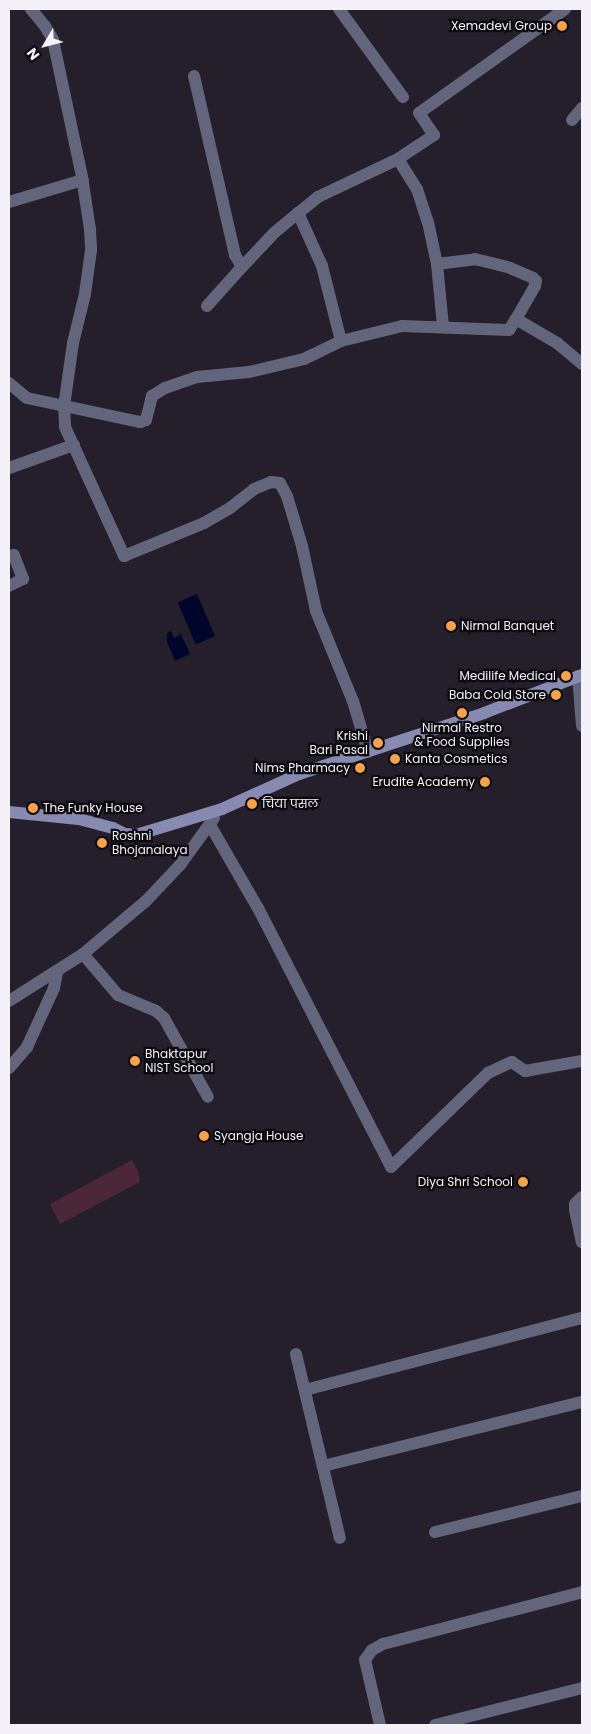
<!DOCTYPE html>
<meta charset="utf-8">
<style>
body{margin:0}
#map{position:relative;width:591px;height:1734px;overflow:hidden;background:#241f2a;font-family:Poppins,"Noto Sans Devanagari",sans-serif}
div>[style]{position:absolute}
.green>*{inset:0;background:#4b2737}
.water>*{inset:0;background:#00052c;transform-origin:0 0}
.minor>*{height:12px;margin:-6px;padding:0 6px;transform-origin:6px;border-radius:6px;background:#63657d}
.secondary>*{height:12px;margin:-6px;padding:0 6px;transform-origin:6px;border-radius:6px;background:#888bb1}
.dots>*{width:14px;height:14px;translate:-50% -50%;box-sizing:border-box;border:2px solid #0c0a0e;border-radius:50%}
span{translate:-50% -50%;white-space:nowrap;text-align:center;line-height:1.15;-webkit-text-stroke:4.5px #0c0a0e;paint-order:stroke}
.poi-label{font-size:12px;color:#f5f1f9}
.right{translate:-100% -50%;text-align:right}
.left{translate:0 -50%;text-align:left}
.frame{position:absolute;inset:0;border:10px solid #f5f1f9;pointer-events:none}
.north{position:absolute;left:20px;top:20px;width:50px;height:50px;-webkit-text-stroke:4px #0c0a0e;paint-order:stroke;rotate:233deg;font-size:14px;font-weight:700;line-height:20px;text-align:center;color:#f5f1f9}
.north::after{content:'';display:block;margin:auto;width:18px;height:22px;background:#f5f1f9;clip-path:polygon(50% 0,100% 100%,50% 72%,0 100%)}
</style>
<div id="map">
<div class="green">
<i style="clip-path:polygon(132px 1160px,138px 1171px,140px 1182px,60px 1224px,50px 1204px)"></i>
</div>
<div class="water">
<i style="left:197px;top:594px;width:46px;height:21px;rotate:67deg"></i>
<i style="clip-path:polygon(171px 631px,174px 638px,181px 634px,190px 654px,175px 661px,167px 642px,167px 633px)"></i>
</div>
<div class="minor">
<i style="left:31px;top:9px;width:22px;rotate:51deg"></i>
<i style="left:45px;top:26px;width:16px;rotate:60deg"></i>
<i style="left:53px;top:40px;width:140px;rotate:78deg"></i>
<i style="left:82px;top:177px;width:53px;rotate:81.3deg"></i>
<i style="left:90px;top:229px;width:21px;rotate:87deg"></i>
<i style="left:91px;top:250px;width:44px;rotate:97.8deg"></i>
<i style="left:85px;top:294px;width:50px;rotate:103.8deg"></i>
<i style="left:73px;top:343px;width:64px;rotate:98.1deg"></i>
<i style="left:64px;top:406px;width:21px;rotate:87deg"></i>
<i style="left:65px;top:427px;width:142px;rotate:65.4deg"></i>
<i style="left:124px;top:556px;width:87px;rotate:-22.4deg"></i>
<i style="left:204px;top:523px;width:30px;rotate:-30deg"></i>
<i style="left:230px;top:508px;width:31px;rotate:-38deg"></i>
<i style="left:254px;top:489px;width:18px;rotate:-22deg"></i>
<i style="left:271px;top:482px;width:9px;rotate:6deg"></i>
<i style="left:280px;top:483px;width:15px;rotate:62deg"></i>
<i style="left:287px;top:496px;width:52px;rotate:73.3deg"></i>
<i style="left:302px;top:546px;width:66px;rotate:77.8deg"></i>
<i style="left:316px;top:611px;width:97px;rotate:67.7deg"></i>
<i style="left:353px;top:701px;width:53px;rotate:73.6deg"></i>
<i style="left:339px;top:9px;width:109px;rotate:54deg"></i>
<i style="left:565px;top:9px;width:179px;rotate:144.5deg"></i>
<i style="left:419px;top:113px;width:27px;rotate:56deg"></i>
<i style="left:434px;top:135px;width:43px;rotate:146.3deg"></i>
<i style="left:398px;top:159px;width:89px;rotate:154.6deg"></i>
<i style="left:318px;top:197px;width:26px;rotate:141deg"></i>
<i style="left:298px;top:213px;width:58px;rotate:65.6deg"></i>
<i style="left:322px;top:266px;width:77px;rotate:75.8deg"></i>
<i style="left:341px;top:341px;width:63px;rotate:-13.8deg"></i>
<i style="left:402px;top:326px;width:107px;rotate:2.1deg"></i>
<i style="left:509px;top:330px;width:13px;rotate:-58deg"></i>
<i style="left:516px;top:319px;width:48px;rotate:30.3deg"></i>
<i style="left:557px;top:343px;width:33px;rotate:40deg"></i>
<i style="left:194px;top:76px;width:184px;rotate:77.1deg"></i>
<i style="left:235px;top:255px;width:14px;rotate:60deg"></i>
<i style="left:242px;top:267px;width:47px;rotate:-46.7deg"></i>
<i style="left:274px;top:233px;width:31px;rotate:-40deg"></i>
<i style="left:572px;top:120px;width:16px;rotate:-50deg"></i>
<i style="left:398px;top:159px;width:36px;rotate:58deg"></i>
<i style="left:417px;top:189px;width:35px;rotate:72deg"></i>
<i style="left:428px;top:222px;width:43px;rotate:77.9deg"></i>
<i style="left:437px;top:264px;width:62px;rotate:84.5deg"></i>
<i style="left:9px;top:202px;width:77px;rotate:-16.6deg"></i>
<i style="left:437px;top:264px;width:38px;rotate:-7deg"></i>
<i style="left:475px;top:259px;width:36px;rotate:14deg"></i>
<i style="left:510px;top:268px;width:25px;rotate:23deg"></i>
<i style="left:533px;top:278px;width:4px;rotate:45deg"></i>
<i style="left:536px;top:281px;width:5px;rotate:101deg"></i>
<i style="left:535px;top:286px;width:38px;rotate:120deg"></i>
<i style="left:207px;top:306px;width:52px;rotate:-48.1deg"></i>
<i style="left:9px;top:383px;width:23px;rotate:40deg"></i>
<i style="left:27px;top:398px;width:116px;rotate:12deg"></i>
<i style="left:140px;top:422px;width:6px;rotate:-18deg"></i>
<i style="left:146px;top:420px;width:25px;rotate:-76deg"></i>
<i style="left:152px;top:396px;width:15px;rotate:-32deg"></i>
<i style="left:165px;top:388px;width:34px;rotate:-19deg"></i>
<i style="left:197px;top:377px;width:52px;rotate:-5.5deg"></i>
<i style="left:249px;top:372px;width:57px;rotate:-13.3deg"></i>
<i style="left:304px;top:359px;width:41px;rotate:-25.9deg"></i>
<i style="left:9px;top:468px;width:69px;rotate:-19.5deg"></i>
<i style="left:9px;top:586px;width:16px;rotate:-27deg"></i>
<i style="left:23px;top:579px;width:26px;rotate:-111deg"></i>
<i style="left:578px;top:676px;width:50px;rotate:85.4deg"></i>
<i style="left:210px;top:825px;width:96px;rotate:60deg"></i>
<i style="left:258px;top:908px;width:291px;rotate:62.8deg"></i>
<i style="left:391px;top:1167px;width:135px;rotate:-44.1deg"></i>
<i style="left:488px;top:1073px;width:26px;rotate:-25deg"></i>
<i style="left:512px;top:1062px;width:16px;rotate:35deg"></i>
<i style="left:525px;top:1071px;width:58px;rotate:-10deg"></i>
<i style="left:83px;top:954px;width:54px;rotate:49.5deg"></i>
<i style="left:118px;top:995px;width:41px;rotate:22.8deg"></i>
<i style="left:156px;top:1011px;width:11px;rotate:41deg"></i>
<i style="left:164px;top:1018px;width:90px;rotate:60.9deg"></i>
<i style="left:9px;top:1001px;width:88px;rotate:-32.4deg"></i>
<i style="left:83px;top:954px;width:82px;rotate:-40.1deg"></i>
<i style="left:146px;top:901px;width:50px;rotate:-46.6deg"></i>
<i style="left:180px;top:865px;width:58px;rotate:-54.1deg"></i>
<i style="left:9px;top:1068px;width:28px;rotate:-49deg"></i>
<i style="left:27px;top:1047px;width:65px;rotate:-65.4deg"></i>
<i style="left:54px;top:988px;width:16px;rotate:-79deg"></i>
<i style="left:582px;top:1197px;width:10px;rotate:135deg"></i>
<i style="left:575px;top:1204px;width:6px;rotate:90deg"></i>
<i style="left:575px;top:1210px;width:33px;rotate:78deg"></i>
<i style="left:296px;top:1354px;width:189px;rotate:76.6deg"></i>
<i style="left:305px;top:1390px;width:286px;rotate:-14.6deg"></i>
<i style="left:323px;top:1466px;width:267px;rotate:-13.9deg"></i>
<i style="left:435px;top:1532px;width:151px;rotate:-13.8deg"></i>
<i style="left:380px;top:1725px;width:67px;rotate:-103deg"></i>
<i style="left:365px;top:1660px;width:12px;rotate:-55deg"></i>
<i style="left:372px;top:1650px;width:13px;rotate:-29deg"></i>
<i style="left:383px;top:1644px;width:206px;rotate:-14.6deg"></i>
<i style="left:435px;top:1725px;width:152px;rotate:-14.1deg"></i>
</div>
<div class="secondary">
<i style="left:9px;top:812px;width:70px;rotate:5.7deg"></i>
<i style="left:79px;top:819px;width:35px;rotate:15deg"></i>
<i style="left:113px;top:828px;width:13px;rotate:27deg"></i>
<i style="left:125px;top:834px;width:11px;rotate:5deg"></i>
<i style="left:136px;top:835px;width:90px;rotate:-16.8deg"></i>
<i style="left:222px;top:809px;width:85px;rotate:-24.4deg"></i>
<i style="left:299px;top:774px;width:195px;rotate:-18.2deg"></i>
<i style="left:484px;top:713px;width:105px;rotate:-21.2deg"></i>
</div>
<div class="dots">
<i style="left:562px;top:26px;background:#f7a149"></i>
<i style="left:451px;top:626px;background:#f7a149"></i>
<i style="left:566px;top:676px;background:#f7a149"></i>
<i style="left:556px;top:695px;background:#f7a149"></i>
<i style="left:462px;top:713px;background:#f7a149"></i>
<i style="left:378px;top:743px;background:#f7a149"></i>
<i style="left:395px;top:759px;background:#f7a149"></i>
<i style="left:360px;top:768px;background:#f7a149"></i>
<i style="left:485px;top:782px;background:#f7a149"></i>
<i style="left:252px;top:804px;background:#f7a149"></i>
<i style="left:33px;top:808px;background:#f7a149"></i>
<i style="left:102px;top:843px;background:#f7a149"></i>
<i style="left:135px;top:1061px;background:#f7a149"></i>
<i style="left:204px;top:1136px;background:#f7a149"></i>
<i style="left:523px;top:1182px;background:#f7a149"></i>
</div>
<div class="poi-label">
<span class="right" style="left:552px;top:26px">Xemadevi Group</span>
<span class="left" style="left:461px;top:626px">Nirmal Banquet</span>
<span class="right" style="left:556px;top:676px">Medilife Medical</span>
<span class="right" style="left:546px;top:695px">Baba Cold Store</span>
<span style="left:462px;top:735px">Nirmal Restro<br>&amp; Food Supplies</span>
<span class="right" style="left:368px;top:743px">Krishi<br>Bari Pasal</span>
<span class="left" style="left:405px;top:759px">Kanta Cosmetics</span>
<span class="right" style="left:350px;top:768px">Nims Pharmacy</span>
<span class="right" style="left:475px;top:782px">Erudite Academy</span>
<span class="left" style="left:262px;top:804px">चिया पसल</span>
<span class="left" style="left:43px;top:808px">The Funky House</span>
<span class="left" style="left:112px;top:843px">Roshni<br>Bhojanalaya</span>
<span class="left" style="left:145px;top:1061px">Bhaktapur<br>NIST School</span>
<span class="left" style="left:214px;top:1136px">Syangja House</span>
<span class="right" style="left:513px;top:1182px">Diya Shri School</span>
</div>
<div class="frame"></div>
<div class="north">N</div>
</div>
